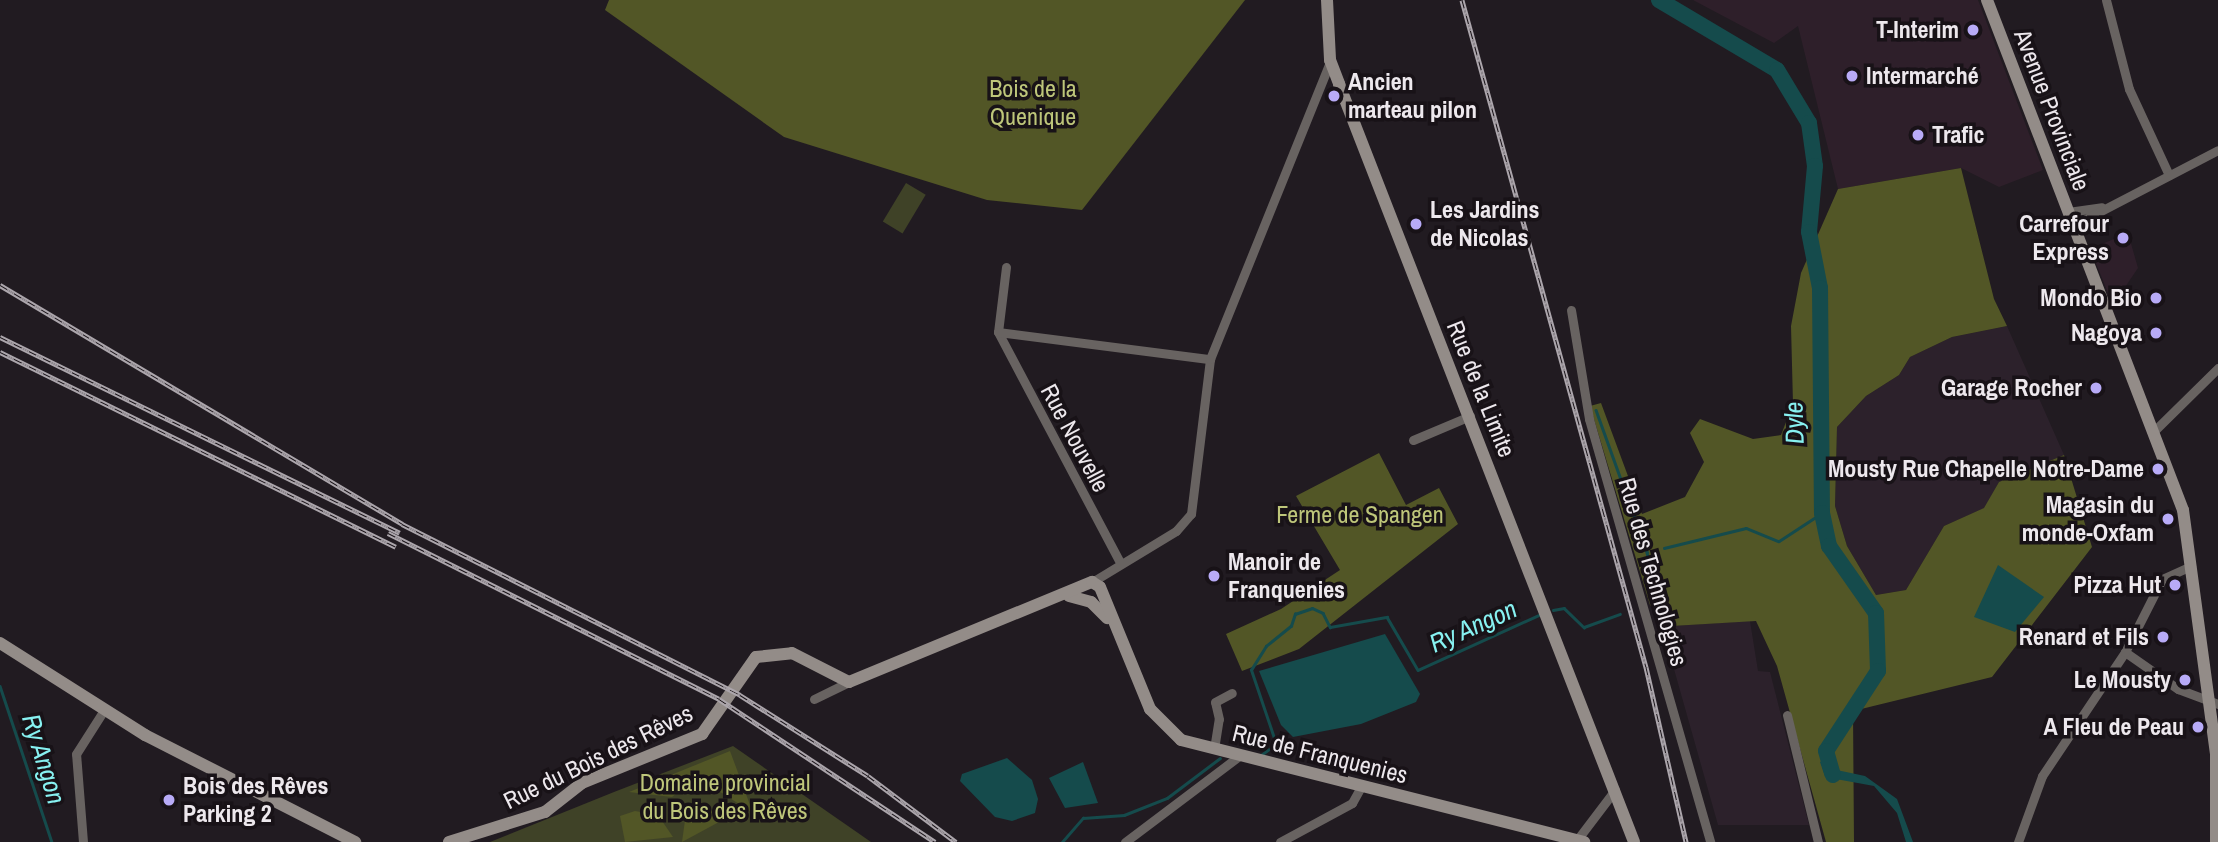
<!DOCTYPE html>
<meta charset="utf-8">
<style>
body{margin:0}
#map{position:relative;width:2218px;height:842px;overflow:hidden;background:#211b21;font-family:"Archivo Narrow",sans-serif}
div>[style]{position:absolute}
.commercial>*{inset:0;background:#2e1f2a}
.built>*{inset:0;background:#2c212b}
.green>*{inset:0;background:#3f4227;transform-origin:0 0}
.forest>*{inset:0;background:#525626}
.water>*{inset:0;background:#154b4c}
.stream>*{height:2.5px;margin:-1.25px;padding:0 1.25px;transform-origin:1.25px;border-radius:1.25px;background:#154b4c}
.river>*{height:16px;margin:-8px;padding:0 8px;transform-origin:8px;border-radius:8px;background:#154b4c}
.street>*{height:9px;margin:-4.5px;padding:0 4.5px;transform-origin:4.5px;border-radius:4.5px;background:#686361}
.secondary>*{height:12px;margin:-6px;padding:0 6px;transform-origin:6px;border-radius:6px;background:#938c88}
.rail>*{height:5px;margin-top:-2.5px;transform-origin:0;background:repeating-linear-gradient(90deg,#181217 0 8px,#aca6ac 0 16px);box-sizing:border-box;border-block:2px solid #aca6ac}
.dots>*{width:19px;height:19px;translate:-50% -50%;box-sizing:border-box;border:4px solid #181217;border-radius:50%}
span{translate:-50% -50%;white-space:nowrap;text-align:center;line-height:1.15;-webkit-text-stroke:7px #181217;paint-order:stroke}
.poi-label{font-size:24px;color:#ede8ed;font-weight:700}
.right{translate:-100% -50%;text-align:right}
.left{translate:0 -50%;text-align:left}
.park-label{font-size:24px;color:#bec67a}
.street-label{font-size:24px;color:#ede8ed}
.water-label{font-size:26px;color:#87f1f1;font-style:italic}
</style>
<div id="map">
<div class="commercial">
<i style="clip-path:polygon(1693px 0,1978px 0,2043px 170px,1999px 187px,1961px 168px,1838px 189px,1798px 26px,1774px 43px)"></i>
<i style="clip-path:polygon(2128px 233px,2138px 268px,2113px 305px,2090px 249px)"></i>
</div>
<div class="built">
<i style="clip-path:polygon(2007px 326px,2064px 455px,1999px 482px,1985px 508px,1944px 526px,1906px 590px,1876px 595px,1847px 546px,1835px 506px,1837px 427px,1866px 396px,1899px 375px,1910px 357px,1952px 337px)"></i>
<i style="clip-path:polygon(1750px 621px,1758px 671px,1770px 672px,1809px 825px,1718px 825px,1672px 662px,1672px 626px)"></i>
</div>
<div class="green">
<i style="left:906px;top:183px;width:23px;height:45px;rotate:31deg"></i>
<i style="clip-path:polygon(733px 746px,871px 842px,490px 842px,614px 792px)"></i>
</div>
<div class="forest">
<i style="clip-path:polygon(609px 0,1245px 0,1082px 210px,987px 200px,784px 137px,605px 10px)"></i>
<i style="clip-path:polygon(1961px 168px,1994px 299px,2007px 326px,1952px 337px,1910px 357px,1899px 375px,1866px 396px,1837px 427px,1835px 506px,1847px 546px,1876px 595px,1906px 590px,1944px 526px,1984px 508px,1999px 482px,2064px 455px,2092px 547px,1992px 677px,1853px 711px,1854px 842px,1826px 842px,1777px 666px,1756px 621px,1672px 626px,1650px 605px,1590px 406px,1601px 403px,1642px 514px,1685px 497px,1704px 462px,1690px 433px,1700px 419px,1753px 439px,1781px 435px,1793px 404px,1791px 326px,1801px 273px,1838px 189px)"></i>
<i style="clip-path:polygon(1379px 453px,1406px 505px,1439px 488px,1458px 524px,1299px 649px,1242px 671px,1226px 634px,1281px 609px,1340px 570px,1296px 496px)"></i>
<i style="clip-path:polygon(730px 751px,753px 813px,711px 786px,692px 781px,672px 797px,629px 792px)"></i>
<i style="clip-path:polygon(694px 803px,717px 813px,719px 822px,682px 842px,686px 813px)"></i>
<i style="clip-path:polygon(635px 811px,658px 815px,673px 837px,625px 842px,620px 816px)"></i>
</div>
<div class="water">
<i style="clip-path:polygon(1998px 565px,2044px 597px,2015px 632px,1974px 617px)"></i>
<i style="clip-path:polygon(1385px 634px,1420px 694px,1416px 702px,1361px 724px,1293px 737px,1281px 725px,1259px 671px)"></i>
<i style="clip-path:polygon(1830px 757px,1832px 769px,1865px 776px,1897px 799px,1913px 842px,1906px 842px,1897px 813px,1874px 786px,1825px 777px,1820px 762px)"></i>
<i style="clip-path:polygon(1007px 758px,1032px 780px,1038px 799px,1035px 813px,1012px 821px,995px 817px,960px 781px,962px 774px)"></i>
<i style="clip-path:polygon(1083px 762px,1098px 803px,1065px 808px,1049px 778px)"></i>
</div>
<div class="stream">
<i style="left:1596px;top:410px;width:151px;rotate:70.2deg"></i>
<i style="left:1647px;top:552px;width:52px;rotate:80deg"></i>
<i style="left:1664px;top:548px;width:84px;rotate:-13.7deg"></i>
<i style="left:1746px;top:528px;width:35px;rotate:22deg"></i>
<i style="left:1779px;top:541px;width:51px;rotate:-33.1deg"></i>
<i style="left:1553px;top:610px;width:11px;rotate:-10deg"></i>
<i style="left:1564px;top:608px;width:28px;rotate:44deg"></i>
<i style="left:1584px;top:627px;width:38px;rotate:-20deg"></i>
<i style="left:0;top:686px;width:164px;rotate:71.6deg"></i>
<i style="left:1261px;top:755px;width:19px;rotate:-36deg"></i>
<i style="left:1276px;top:744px;width:78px;rotate:-108.7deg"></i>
<i style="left:1251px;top:670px;width:28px;rotate:-58deg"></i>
<i style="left:1266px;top:646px;width:32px;rotate:-39deg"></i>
<i style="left:1291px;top:626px;width:13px;rotate:-72deg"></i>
<i style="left:1295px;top:614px;width:18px;rotate:-19deg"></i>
<i style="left:1312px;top:608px;width:12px;rotate:24deg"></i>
<i style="left:1323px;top:613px;width:16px;rotate:63deg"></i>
<i style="left:1330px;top:627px;width:58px;rotate:-10deg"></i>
<i style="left:1387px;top:617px;width:61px;rotate:59.7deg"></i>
<i style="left:1418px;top:670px;width:135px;rotate:-24.5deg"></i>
<i style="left:1062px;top:842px;width:32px;rotate:-49deg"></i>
<i style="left:1083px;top:818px;width:41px;rotate:-4.2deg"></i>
<i style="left:1124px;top:815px;width:46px;rotate:-21.6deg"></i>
<i style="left:1167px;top:798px;width:66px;rotate:-37deg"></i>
</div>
<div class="river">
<i style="left:1659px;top:0;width:137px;rotate:30.7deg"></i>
<i style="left:1777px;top:70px;width:62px;rotate:58.9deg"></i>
<i style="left:1809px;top:123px;width:43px;rotate:82.1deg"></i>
<i style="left:1815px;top:166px;width:66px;rotate:95.2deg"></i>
<i style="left:1809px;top:232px;width:57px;rotate:78.9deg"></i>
<i style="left:1820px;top:288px;width:225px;rotate:89.5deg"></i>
<i style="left:1822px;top:513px;width:34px;rotate:78deg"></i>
<i style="left:1829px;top:546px;width:82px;rotate:55deg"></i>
<i style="left:1876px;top:613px;width:58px;rotate:88deg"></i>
<i style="left:1878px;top:671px;width:95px;rotate:123deg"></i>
<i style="left:1826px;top:751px;width:25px;rotate:74deg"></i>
</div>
<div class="street">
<i style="left:2106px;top:0;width:92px;rotate:75.5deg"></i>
<i style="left:2129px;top:89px;width:95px;rotate:65.1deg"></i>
<i style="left:2068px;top:212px;width:34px;rotate:-8deg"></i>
<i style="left:2074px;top:225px;width:162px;rotate:-27.5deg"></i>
<i style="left:1006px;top:267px;width:65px;rotate:97deg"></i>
<i style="left:998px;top:332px;width:259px;rotate:62.1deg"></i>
<i style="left:1571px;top:310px;width:110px;rotate:80.6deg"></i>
<i style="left:1589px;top:419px;width:440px;rotate:74deg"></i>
<i style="left:998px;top:332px;width:214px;rotate:7.3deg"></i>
<i style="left:2153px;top:432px;width:91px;rotate:-44.6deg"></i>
<i style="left:1413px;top:440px;width:62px;rotate:-22.8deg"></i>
<i style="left:1092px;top:582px;width:98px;rotate:-31.3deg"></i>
<i style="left:1176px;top:531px;width:23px;rotate:-49deg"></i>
<i style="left:1191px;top:514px;width:156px;rotate:-83deg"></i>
<i style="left:1210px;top:359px;width:320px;rotate:-68deg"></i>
<i style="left:2125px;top:652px;width:65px;rotate:34.9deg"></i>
<i style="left:2178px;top:689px;width:43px;rotate:20.6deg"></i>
<i style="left:814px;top:699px;width:39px;rotate:-26deg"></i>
<i style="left:1787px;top:715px;width:131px;rotate:76.3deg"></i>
<i style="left:1214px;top:749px;width:30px;rotate:-81deg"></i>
<i style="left:1219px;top:719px;width:17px;rotate:-103deg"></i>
<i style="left:1215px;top:702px;width:19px;rotate:-28deg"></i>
<i style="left:1577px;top:840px;width:63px;rotate:-52.8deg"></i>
<i style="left:83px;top:842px;width:88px;rotate:-94.5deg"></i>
<i style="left:76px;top:754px;width:52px;rotate:-57.5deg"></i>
<i style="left:1125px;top:842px;width:143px;rotate:-37deg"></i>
<i style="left:1280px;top:842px;width:82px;rotate:-28.4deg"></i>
<i style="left:1352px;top:803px;width:18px;rotate:-61deg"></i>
<i style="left:2018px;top:842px;width:70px;rotate:-70deg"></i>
<i style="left:2042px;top:776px;width:149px;rotate:-56.2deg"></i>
<i style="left:2125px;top:652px;width:82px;rotate:-63.1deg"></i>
<i style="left:2162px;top:579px;width:32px;rotate:-24deg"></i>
</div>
<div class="secondary">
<i style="left:1327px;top:0;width:60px;rotate:87.1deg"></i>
<i style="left:1330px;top:60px;width:26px;rotate:69deg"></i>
<i style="left:1339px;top:84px;width:813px;rotate:68.73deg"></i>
<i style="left:1987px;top:0;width:546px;rotate:68.98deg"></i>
<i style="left:2183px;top:510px;width:247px;rotate:82.3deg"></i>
<i style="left:2216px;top:755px;width:87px;rotate:90deg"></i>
<i style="left:1069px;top:596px;width:23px;rotate:15deg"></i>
<i style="left:1091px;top:602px;width:23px;rotate:45deg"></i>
<i style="left:0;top:643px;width:172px;rotate:32.4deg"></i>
<i style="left:145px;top:735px;width:236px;rotate:27deg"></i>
<i style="left:449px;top:842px;width:101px;rotate:-17.4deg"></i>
<i style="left:545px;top:812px;width:47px;rotate:-38.1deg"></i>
<i style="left:582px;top:783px;width:130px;rotate:-22.2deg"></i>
<i style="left:702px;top:734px;width:94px;rotate:-55deg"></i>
<i style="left:756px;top:657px;width:36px;rotate:-6deg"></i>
<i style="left:792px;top:653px;width:64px;rotate:27deg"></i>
<i style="left:849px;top:682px;width:263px;rotate:-22.4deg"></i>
<i style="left:1092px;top:582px;width:9px;rotate:32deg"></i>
<i style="left:1100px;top:587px;width:132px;rotate:67.7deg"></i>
<i style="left:1150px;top:709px;width:44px;rotate:45deg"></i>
<i style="left:1181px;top:740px;width:416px;rotate:14.2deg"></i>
</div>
<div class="rail">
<i style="left:1462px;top:0;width:692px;rotate:74.58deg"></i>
<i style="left:1646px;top:667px;width:180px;rotate:77.1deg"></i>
<i style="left:0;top:285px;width:468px;rotate:30.7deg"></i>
<i style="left:402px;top:524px;width:379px;rotate:26.8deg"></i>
<i style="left:740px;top:695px;width:151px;rotate:32.3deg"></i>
<i style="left:868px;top:776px;width:110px;rotate:36.9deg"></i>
<i style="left:0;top:337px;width:445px;rotate:26.1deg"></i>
<i style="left:0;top:352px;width:441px;rotate:26.2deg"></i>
<i style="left:388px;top:533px;width:370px;rotate:26.6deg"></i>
<i style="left:719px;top:699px;width:259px;rotate:33.5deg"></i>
</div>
<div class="dots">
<i style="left:1973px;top:30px;background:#b8abf7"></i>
<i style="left:1852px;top:76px;background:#b8abf7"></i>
<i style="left:1334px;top:96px;background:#b8abf7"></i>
<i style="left:1918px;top:135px;background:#b8abf7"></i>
<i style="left:1416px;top:224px;background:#b8abf7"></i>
<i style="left:2123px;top:238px;background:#b8abf7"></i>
<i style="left:2156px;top:298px;background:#b8abf7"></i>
<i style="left:2156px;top:333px;background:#b8abf7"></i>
<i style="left:2096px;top:388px;background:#b8abf7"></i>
<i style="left:2158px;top:469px;background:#b8abf7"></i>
<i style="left:2168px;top:519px;background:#b8abf7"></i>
<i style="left:1214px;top:576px;background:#b8abf7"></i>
<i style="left:2175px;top:585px;background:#b8abf7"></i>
<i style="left:2163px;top:637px;background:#b8abf7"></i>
<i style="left:2185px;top:680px;background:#b8abf7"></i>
<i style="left:2198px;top:727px;background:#b8abf7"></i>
<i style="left:169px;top:800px;background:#b8abf7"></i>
</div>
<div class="poi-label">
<span class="right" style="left:1959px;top:30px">T-Interim</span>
<span class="left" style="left:1866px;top:76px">Intermarché</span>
<span class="left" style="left:1348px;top:96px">Ancien<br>marteau pilon</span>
<span class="left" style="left:1932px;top:135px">Trafic</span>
<span class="left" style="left:1430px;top:224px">Les Jardins<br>de Nicolas</span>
<span class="right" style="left:2109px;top:238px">Carrefour<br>Express</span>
<span class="right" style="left:2142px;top:298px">Mondo Bio</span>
<span class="right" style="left:2142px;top:333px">Nagoya</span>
<span class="right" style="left:2082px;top:388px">Garage Rocher</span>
<span class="right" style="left:2144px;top:469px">Mousty Rue Chapelle Notre-Dame</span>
<span class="right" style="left:2154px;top:519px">Magasin du<br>monde-Oxfam</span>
<span class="left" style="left:1228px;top:576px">Manoir de<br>Franquenies</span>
<span class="right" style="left:2161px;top:585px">Pizza Hut</span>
<span class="right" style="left:2149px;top:637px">Renard et Fils</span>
<span class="right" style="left:2171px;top:680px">Le Mousty</span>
<span class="right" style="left:2184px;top:727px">A Fleu de Peau</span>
<span class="left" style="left:183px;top:800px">Bois des Rêves<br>Parking 2</span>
</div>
<div class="park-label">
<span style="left:1033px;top:103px">Bois de la<br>Quenique</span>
<span style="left:1360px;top:515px">Ferme de Spangen</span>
<span style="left:725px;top:797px">Domaine provincial<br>du Bois des Rêves</span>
</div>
<div class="street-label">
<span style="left:2052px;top:110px;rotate:69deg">Avenue Provinciale</span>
<span style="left:1481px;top:389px;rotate:68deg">Rue de la Limite</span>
<span style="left:1075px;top:438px;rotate:62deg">Rue Nouvelle</span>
<span style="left:1653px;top:572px;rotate:74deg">Rue des Technologies</span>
<span style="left:1320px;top:754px;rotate:14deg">Rue de Franquenies</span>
<span style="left:598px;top:757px;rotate:-26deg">Rue du Bois des Rêves</span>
</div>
<div class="water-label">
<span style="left:1794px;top:423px;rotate:-92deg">Dyle</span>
<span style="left:1473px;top:626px;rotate:-24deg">Ry Angon</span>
<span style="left:44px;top:759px;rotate:73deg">Ry Angon</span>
</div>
</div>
